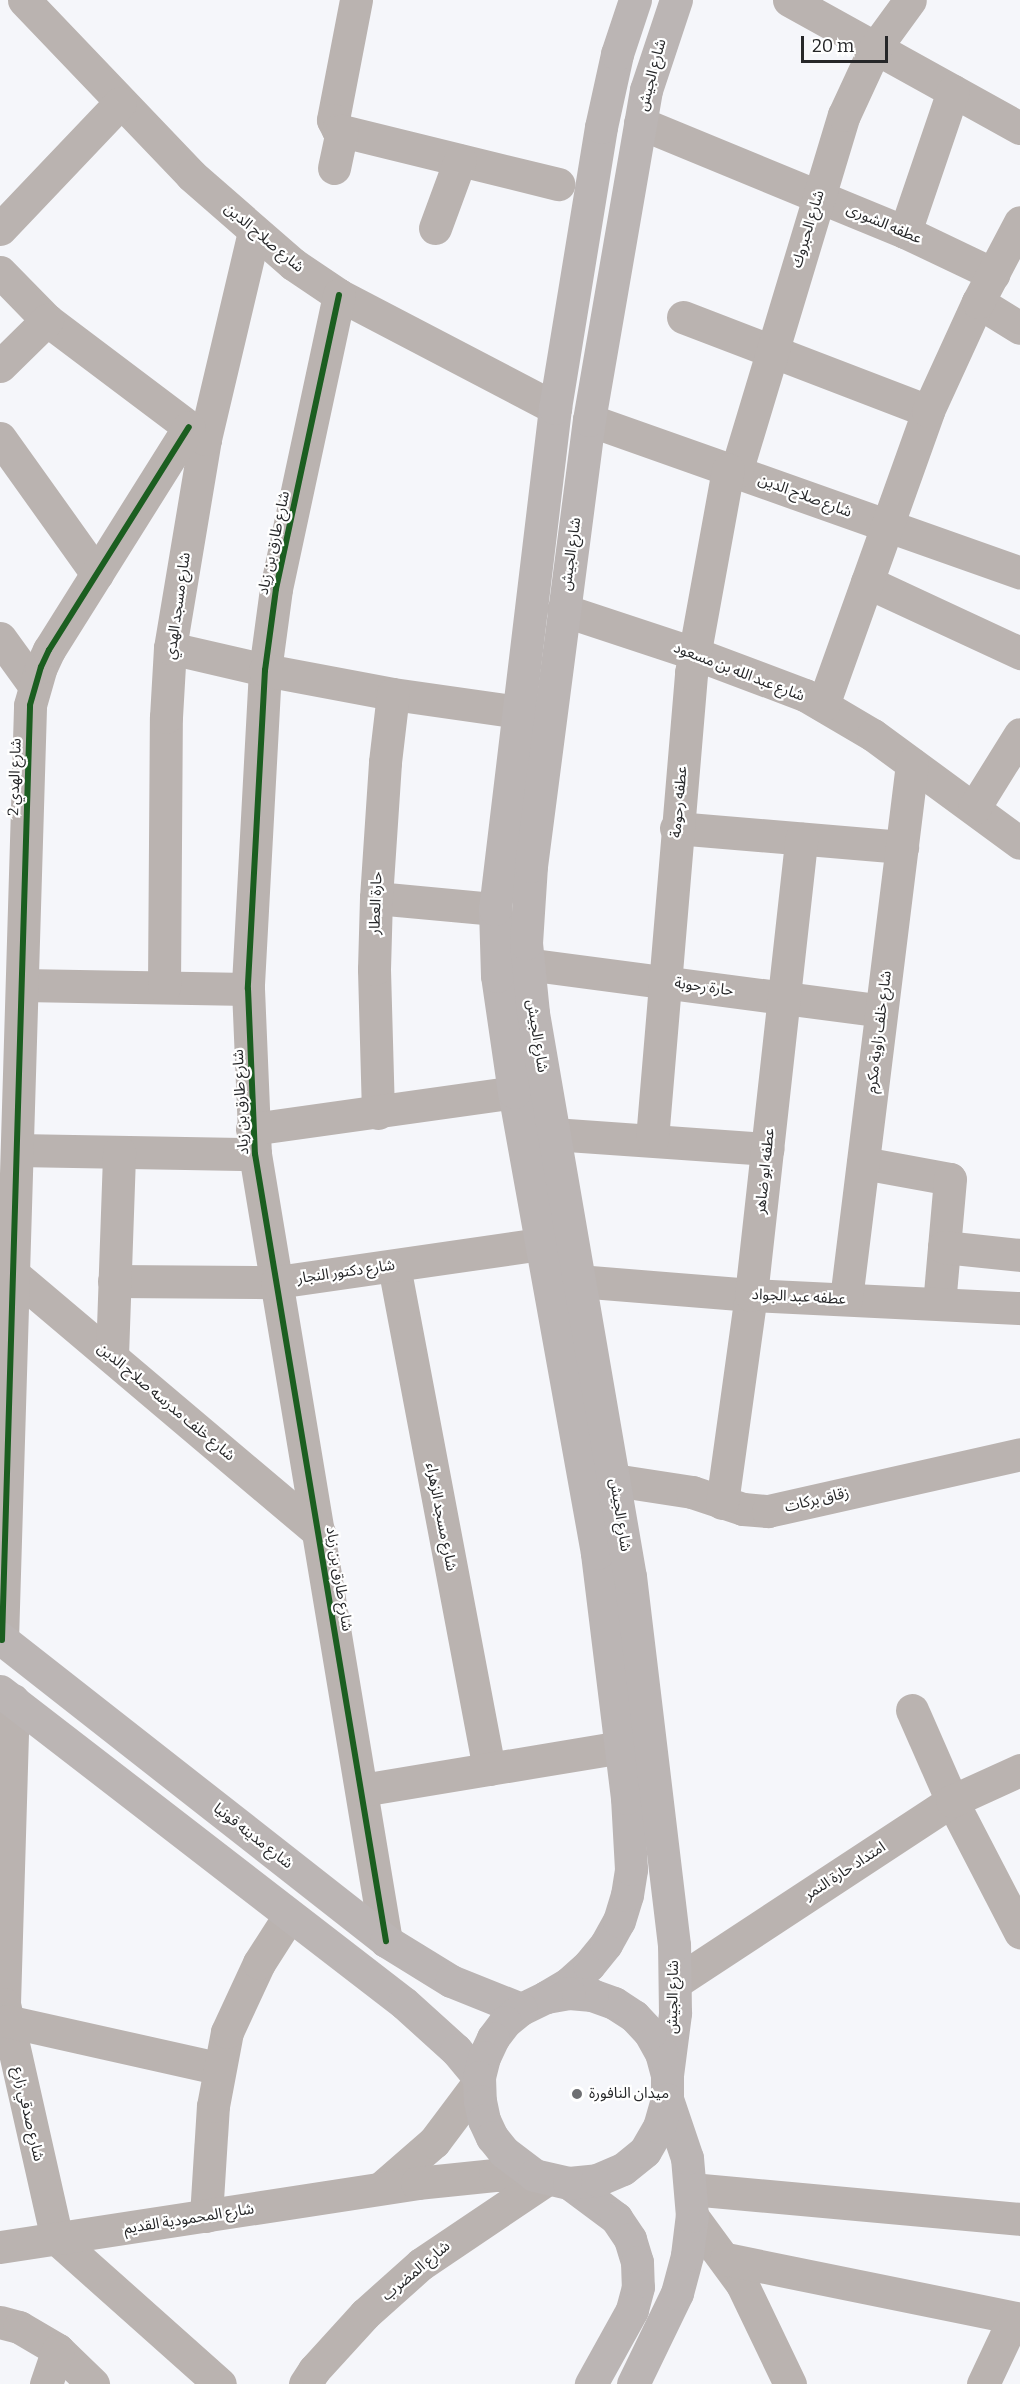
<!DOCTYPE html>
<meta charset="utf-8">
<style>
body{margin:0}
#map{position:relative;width:1020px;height:2384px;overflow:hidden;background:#f5f6fa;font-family:Bitter,"Noto Sans Arabic",serif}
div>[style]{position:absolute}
.minor>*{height:33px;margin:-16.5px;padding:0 16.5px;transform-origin:16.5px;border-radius:16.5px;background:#bab3b0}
.major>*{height:33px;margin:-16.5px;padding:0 16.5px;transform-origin:16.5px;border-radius:16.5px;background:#bbb5b4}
.cycleway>*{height:6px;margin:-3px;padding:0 3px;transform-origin:3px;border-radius:3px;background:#1b5e20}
.dots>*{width:16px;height:16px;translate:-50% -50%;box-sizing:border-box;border:3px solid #fff;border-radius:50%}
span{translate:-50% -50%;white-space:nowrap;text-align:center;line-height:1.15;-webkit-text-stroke:4.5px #fff;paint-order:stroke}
.street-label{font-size:15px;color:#262729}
.poi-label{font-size:15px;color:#262729}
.left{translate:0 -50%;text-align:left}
.scale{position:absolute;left:801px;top:36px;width:87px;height:27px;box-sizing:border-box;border:3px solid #262729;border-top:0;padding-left:8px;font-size:18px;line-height:21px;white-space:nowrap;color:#262729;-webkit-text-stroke:4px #fff;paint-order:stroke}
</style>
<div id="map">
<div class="minor">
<i style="left:24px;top:0;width:242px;rotate:46.3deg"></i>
<i style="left:191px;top:175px;width:135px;rotate:41.1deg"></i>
<i style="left:293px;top:264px;width:55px;rotate:34deg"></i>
<i style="left:339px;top:295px;width:244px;rotate:27.6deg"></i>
<i style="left:356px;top:0;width:122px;rotate:100.9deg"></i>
<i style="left:333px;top:120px;width:11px;rotate:63deg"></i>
<i style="left:338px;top:130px;width:227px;rotate:13.8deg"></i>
<i style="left:789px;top:0;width:264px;rotate:29deg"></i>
<i style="left:640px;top:123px;width:287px;rotate:22.4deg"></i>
<i style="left:905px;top:232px;width:98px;rotate:25.5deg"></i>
<i style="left:334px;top:168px;width:38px;rotate:-78deg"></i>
<i style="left:435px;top:228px;width:72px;rotate:-69.8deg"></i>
<i style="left:0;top:229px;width:174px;rotate:-46.4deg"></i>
<i style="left:905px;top:232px;width:149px;rotate:-71.2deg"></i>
<i style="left:0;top:272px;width:67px;rotate:45.6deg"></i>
<i style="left:47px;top:320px;width:198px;rotate:37deg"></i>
<i style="left:339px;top:295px;width:301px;rotate:102.1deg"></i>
<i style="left:276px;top:589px;width:82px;rotate:97.7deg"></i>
<i style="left:265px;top:670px;width:319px;rotate:93.1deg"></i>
<i style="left:248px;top:989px;width:165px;rotate:87.6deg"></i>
<i style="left:255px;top:1154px;width:798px;rotate:80.55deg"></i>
<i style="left:978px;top:302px;width:49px;rotate:31.8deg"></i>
<i style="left:683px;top:317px;width:262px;rotate:21deg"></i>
<i style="left:0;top:366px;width:66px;rotate:-44.4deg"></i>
<i style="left:589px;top:420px;width:457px;rotate:19.5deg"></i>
<i style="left:0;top:438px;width:167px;rotate:54.5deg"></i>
<i style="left:736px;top:472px;width:373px;rotate:-73.2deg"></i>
<i style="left:844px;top:115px;width:74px;rotate:-65.2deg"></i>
<i style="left:875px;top:48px;width:59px;rotate:-53.9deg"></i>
<i style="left:867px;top:582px;width:169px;rotate:24.9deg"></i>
<i style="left:563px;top:610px;width:137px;rotate:18.3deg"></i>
<i style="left:693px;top:653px;width:120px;rotate:20.6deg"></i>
<i style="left:805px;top:695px;width:79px;rotate:30.5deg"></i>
<i style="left:873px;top:735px;width:182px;rotate:36.3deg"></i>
<i style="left:0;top:638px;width:58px;rotate:54.1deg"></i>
<i style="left:170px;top:648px;width:98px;rotate:13deg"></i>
<i style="left:265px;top:670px;width:130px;rotate:10.6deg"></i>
<i style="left:393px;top:694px;width:127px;rotate:8.1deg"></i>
<i style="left:823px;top:705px;width:312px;rotate:-70.3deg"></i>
<i style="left:928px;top:411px;width:120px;rotate:-65.4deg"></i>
<i style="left:978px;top:302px;width:90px;rotate:-62.3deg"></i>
<i style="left:974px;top:808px;width:87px;rotate:-58.1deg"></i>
<i style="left:676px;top:828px;width:227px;rotate:4.8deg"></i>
<i style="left:376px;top:898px;width:120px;rotate:5.3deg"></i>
<i style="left:526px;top:964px;width:358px;rotate:7.5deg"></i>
<i style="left:22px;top:985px;width:226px;rotate:1deg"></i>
<i style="left:164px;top:987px;width:270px;rotate:-89.6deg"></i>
<i style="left:166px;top:717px;width:69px;rotate:-86.7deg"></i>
<i style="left:170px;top:648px;width:212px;rotate:-80.5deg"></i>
<i style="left:205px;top:439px;width:213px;rotate:-76.7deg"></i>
<i style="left:378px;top:1113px;width:144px;rotate:-91.6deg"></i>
<i style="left:374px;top:969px;width:71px;rotate:-88.4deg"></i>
<i style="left:376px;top:898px;width:136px;rotate:-86.2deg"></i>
<i style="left:385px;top:762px;width:68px;rotate:-83.3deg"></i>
<i style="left:252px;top:1129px;width:265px;rotate:-8deg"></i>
<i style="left:553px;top:1134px;width:215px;rotate:4deg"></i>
<i style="left:652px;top:1139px;width:468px;rotate:-85.2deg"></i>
<i style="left:691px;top:673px;width:207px;rotate:-79.7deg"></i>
<i style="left:17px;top:1150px;width:238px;rotate:1deg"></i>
<i style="left:863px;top:1163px;width:88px;rotate:10.4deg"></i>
<i style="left:950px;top:1179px;width:125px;rotate:95deg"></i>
<i style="left:944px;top:1247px;width:76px;rotate:6deg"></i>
<i style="left:394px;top:1266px;width:512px;rotate:79.3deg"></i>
<i style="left:12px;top:1273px;width:402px;rotate:40.2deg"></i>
<i style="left:114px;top:1281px;width:163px;rotate:0.4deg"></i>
<i style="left:277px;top:1282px;width:267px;rotate:-8.2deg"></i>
<i style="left:578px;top:1281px;width:174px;rotate:4.6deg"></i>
<i style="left:751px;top:1295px;width:269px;rotate:2.8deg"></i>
<i style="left:846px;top:1299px;width:539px;rotate:-82.97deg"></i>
<i style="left:112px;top:1356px;width:204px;rotate:-88deg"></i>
<i style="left:614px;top:1480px;width:79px;rotate:8.7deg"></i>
<i style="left:692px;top:1492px;width:54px;rotate:18.4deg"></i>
<i style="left:743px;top:1509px;width:25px;rotate:5deg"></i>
<i style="left:768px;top:1511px;width:258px;rotate:-12.7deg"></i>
<i style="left:722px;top:1503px;width:210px;rotate:-82.1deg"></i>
<i style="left:751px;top:1295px;width:459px;rotate:-83.7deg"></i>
<i style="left:2px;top:1640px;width:935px;rotate:-88.28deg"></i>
<i style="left:30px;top:705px;width:40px;rotate:-74deg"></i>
<i style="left:41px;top:667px;width:19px;rotate:-65deg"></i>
<i style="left:49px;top:650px;width:263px;rotate:-57.9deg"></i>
<i style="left:13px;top:1700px;width:304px;rotate:91.7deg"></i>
<i style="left:4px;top:2004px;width:241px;rotate:77.3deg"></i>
<i style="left:912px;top:1710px;width:99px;rotate:66.3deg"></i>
<i style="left:952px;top:1801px;width:148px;rotate:62.6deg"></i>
<i style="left:362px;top:1790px;width:264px;rotate:-9.4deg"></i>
<i style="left:676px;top:1982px;width:330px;rotate:-33.3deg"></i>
<i style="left:952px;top:1801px;width:75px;rotate:-24.5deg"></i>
<i style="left:7px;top:2021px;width:216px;rotate:12.6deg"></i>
<i style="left:381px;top:2188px;width:70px;rotate:-41deg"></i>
<i style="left:434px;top:2142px;width:75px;rotate:-53.1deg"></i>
<i style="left:691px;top:2189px;width:330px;rotate:5.2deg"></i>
<i style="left:206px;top:2216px;width:110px;rotate:-86.4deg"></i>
<i style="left:213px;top:2106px;width:75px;rotate:-79.3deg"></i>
<i style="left:227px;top:2032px;width:76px;rotate:-65.1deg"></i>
<i style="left:259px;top:1963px;width:56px;rotate:-57.4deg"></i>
<i style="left:692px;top:2216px;width:84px;rotate:53.7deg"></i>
<i style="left:742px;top:2284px;width:111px;rotate:64.4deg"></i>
<i style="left:57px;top:2239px;width:218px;rotate:41.7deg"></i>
<i style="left:0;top:2247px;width:422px;rotate:-8.7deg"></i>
<i style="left:417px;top:2183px;width:78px;rotate:-5.9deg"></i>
<i style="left:495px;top:2175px;width:39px"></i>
<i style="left:726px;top:2259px;width:300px;rotate:11.5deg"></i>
<i style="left:0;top:2322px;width:20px;rotate:15deg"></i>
<i style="left:19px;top:2327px;width:45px;rotate:30.5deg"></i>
<i style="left:58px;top:2350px;width:49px;rotate:44.2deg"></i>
<i style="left:46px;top:2384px;width:36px;rotate:-71deg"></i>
<i style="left:305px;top:2384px;width:17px;rotate:-57deg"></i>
<i style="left:314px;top:2370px;width:76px;rotate:-47.7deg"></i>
<i style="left:365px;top:2314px;width:75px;rotate:-41.8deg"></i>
<i style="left:421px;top:2264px;width:152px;rotate:-34deg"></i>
<i style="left:983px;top:2384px;width:73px;rotate:-64.8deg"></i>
</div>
<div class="major">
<i style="left:0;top:1638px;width:491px;rotate:38.1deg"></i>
<i style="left:386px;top:1941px;width:76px;rotate:31.6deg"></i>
<i style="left:451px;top:1981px;width:75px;rotate:21.8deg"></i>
<i style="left:0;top:1691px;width:510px;rotate:37.68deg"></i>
<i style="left:404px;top:2003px;width:70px;rotate:42.1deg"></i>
<i style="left:456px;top:2050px;width:35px;rotate:50deg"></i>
<i style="left:546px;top:1997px;width:27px;rotate:-31deg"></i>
<i style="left:569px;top:1983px;width:27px;rotate:-42deg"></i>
<i style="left:589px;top:1965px;width:27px;rotate:-51deg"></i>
<i style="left:606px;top:1944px;width:26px;rotate:-61deg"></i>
<i style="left:619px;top:1921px;width:27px;rotate:-73deg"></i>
<i style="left:627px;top:1895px;width:26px;rotate:-81deg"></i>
<i style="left:631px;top:1869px;width:71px;rotate:-93.2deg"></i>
<i style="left:627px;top:1798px;width:247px;rotate:-97deg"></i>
<i style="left:597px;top:1553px;width:468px;rotate:-100.2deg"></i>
<i style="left:514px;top:1092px;width:117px;rotate:-98.3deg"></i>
<i style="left:497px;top:976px;width:67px;rotate:-91.7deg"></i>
<i style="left:495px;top:909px;width:505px;rotate:-83.17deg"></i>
<i style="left:555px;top:408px;width:285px;rotate:-80.7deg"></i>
<i style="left:601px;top:127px;width:75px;rotate:-77.6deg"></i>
<i style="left:617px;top:54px;width:57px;rotate:-71.6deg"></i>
<i style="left:667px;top:2075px;width:63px;rotate:-82.6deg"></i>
<i style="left:675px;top:2013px;width:68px;rotate:-90.8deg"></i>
<i style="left:674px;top:1945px;width:371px;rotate:-96.8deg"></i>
<i style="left:630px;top:1577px;width:572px;rotate:-99.76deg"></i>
<i style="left:533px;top:1013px;width:70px;rotate:-95.7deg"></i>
<i style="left:526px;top:943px;width:77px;rotate:-86.3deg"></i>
<i style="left:531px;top:866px;width:450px;rotate:-82.6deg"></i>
<i style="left:589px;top:420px;width:335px;rotate:-80.2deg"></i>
<i style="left:646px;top:90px;width:95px;rotate:-71.6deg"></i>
<i style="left:569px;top:2183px;width:59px;rotate:36.7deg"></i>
<i style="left:616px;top:2218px;width:25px;rotate:56deg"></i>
<i style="left:630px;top:2239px;width:24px;rotate:73deg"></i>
<i style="left:637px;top:2262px;width:25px;rotate:88deg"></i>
<i style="left:638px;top:2287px;width:24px;rotate:105deg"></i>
<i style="left:632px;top:2310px;width:85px;rotate:119deg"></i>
<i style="left:633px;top:2384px;width:101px;rotate:-64.2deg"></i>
<i style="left:677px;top:2293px;width:39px;rotate:-75deg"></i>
<i style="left:687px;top:2255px;width:39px;rotate:-83deg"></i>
<i style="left:692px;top:2216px;width:58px;rotate:-94.9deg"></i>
<i style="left:687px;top:2158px;width:62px;rotate:-108.7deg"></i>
<i style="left:667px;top:2099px;width:24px;rotate:-90deg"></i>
<i style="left:667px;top:2075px;width:23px;rotate:-105deg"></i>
<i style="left:661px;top:2053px;width:23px;rotate:-119deg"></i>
<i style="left:650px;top:2033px;width:23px;rotate:-133deg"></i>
<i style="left:634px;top:2016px;width:24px;rotate:-147deg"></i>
<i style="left:614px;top:2003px;width:23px;rotate:-160deg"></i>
<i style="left:592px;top:1995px;width:23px;rotate:-175deg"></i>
<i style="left:569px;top:1993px;width:23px;rotate:170deg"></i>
<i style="left:546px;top:1997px;width:28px;rotate:154deg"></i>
<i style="left:521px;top:2009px;width:21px;rotate:141deg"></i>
<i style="left:505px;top:2022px;width:20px;rotate:127deg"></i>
<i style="left:493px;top:2038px;width:21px;rotate:115deg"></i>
<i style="left:484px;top:2057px;width:21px;rotate:104deg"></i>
<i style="left:479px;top:2077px;width:24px;rotate:88deg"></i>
<i style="left:480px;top:2101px;width:19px;rotate:78deg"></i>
<i style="left:484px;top:2120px;width:19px;rotate:65deg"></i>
<i style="left:492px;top:2137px;width:19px;rotate:51deg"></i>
<i style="left:504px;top:2152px;width:38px;rotate:37deg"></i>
<i style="left:534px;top:2175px;width:36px;rotate:13deg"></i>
<i style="left:569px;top:2183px;width:28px;rotate:-6deg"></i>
<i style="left:597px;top:2180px;width:28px;rotate:-23deg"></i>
<i style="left:623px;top:2169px;width:28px;rotate:-39deg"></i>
<i style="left:645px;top:2151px;width:28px;rotate:-60deg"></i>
<i style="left:659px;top:2127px;width:29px;rotate:-74deg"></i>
</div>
<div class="cycleway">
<i style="left:339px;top:295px;width:301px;rotate:102.1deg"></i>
<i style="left:276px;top:589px;width:82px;rotate:97.7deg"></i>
<i style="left:265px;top:670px;width:319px;rotate:93.1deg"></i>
<i style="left:248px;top:989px;width:165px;rotate:87.6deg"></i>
<i style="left:255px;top:1154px;width:798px;rotate:80.55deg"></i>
<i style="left:2px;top:1640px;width:935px;rotate:-88.28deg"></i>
<i style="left:30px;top:705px;width:40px;rotate:-74deg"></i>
<i style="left:41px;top:667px;width:19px;rotate:-65deg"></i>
<i style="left:49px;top:650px;width:263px;rotate:-57.9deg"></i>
</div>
<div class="dots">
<i style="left:577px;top:2094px;background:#6e6f72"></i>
</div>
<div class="street-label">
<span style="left:652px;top:75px;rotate:-75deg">شارع الجيش</span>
<span style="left:884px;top:224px;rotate:23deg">عطفه الشورى</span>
<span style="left:808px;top:229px;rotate:-73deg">شارع الحبروك</span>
<span style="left:264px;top:238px;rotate:40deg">شارع صلاح الدين</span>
<span style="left:805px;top:496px;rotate:20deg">شارع صلاح الدين</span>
<span style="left:274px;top:543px;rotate:-78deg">شارع طارق بن زياد</span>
<span style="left:571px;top:554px;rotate:-82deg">شارع الجيش</span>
<span style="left:178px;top:606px;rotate:-82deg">شارع مسجد الهدي</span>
<span style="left:739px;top:672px;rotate:21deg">شارع عبد الله بن مسعود</span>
<span style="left:15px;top:777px;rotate:-88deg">شارع الهدي 2</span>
<span style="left:679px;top:802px;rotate:-85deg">عطفه رحومة</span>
<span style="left:376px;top:903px;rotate:-88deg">حارة العطار</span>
<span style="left:704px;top:987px;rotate:8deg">حارة رحوبة</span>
<span style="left:879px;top:1032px;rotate:-83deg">شارع خلف زاوية مكرم</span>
<span style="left:537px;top:1036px;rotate:81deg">شارع الجيش</span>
<span style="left:241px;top:1102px;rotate:-93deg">شارع طارق بن زياد</span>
<span style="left:765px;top:1171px;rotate:-84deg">عطفه ابو ضاهر</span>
<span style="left:346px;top:1272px;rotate:-8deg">شارع دكتور النجار</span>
<span style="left:799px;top:1297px;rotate:3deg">عطفه عبد الجواد</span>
<span style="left:166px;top:1402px;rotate:40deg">شارع خلف مدرسه صلاح الدين</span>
<span style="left:817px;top:1500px;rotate:-13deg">زقاق بركات</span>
<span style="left:620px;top:1515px;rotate:81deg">شارع الجيش</span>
<span style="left:441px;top:1517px;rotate:79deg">شارع مسجد الزهراء</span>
<span style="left:339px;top:1579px;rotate:81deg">شارع طارق بن زياد</span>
<span style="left:253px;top:1836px;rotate:38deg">شارع مدينه قونيا</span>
<span style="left:845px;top:1871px;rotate:-33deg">امتداد حارة النمر</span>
<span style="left:673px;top:1997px;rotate:-89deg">شارع الجيش</span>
<span style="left:28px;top:2114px;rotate:77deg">شارع صدقي زارع</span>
<span style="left:189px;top:2219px;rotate:-9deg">شارع المحمودية القديم</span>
<span style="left:416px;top:2271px;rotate:-40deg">شارع المضرب</span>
</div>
<div class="poi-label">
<span class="left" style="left:589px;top:2094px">ميدان النافورة</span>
</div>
<div class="scale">20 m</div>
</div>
